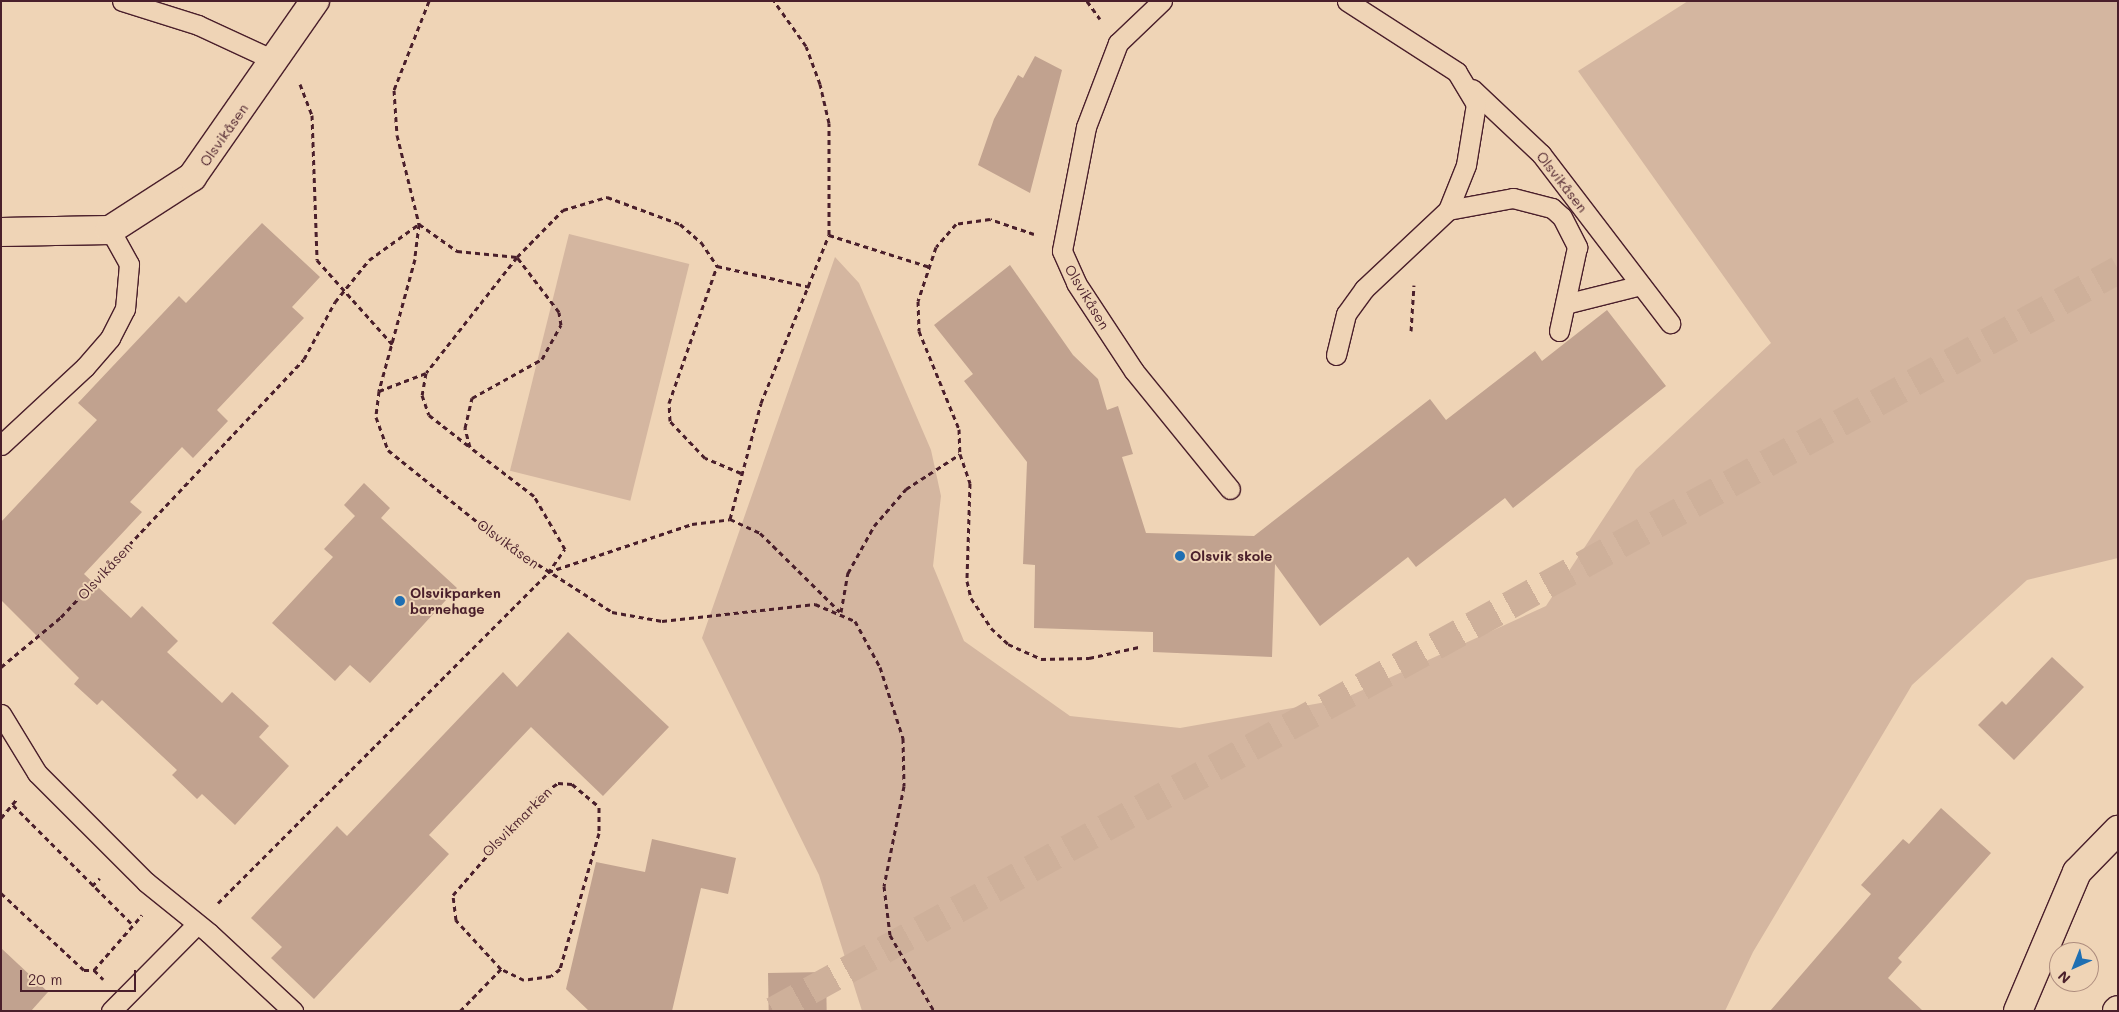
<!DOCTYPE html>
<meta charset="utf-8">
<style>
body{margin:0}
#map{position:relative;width:2119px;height:1012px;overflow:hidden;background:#efd4b6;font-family:Mali,sans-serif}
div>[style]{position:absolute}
.green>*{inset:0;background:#d4b6a0;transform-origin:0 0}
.building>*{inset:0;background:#c1a28f;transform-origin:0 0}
.primary-tunnel>*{height:28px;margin-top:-14px;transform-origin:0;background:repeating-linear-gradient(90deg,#ceb09a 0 28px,transparent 0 42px)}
.path>*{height:3px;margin-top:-1.5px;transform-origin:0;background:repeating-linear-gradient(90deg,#4a1f2b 0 5px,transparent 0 9px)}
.roads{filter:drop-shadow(1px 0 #4a1f2b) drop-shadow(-1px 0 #4a1f2b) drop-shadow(0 1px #4a1f2b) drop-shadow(0 -1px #4a1f2b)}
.service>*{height:19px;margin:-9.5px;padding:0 9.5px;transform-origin:9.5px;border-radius:9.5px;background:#efd4b6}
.minor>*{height:28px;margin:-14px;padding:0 14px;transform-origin:14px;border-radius:14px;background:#efd4b6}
.tertiary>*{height:28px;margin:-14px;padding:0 14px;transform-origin:14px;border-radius:14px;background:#efd4b6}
.secondary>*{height:28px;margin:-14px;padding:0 14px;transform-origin:14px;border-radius:14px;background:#efd4b6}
.dots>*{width:14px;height:14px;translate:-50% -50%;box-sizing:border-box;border:2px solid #efd4b6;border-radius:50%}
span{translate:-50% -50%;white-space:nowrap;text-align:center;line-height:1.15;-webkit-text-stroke:4px #efd4b6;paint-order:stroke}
.street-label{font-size:14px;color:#4a1f2b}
.poi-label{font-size:14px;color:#4a1f2b;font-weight:700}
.left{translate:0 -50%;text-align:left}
.frame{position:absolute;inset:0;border:2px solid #4a1f2b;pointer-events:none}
.north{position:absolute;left:2049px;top:942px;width:50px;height:50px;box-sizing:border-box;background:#efd4b6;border:1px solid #ad8c7e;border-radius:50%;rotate:224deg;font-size:14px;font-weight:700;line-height:20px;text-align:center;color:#4a1f2b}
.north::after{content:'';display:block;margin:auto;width:18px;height:22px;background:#1f6fb2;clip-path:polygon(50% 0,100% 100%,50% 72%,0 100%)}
.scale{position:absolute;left:20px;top:970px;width:116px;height:22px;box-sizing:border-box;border:2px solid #4a1f2b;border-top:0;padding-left:6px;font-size:15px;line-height:18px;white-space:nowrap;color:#4a1f2b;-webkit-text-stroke:4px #efd4b6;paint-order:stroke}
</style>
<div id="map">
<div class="green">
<i style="clip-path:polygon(1688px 1px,2118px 1px,2118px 558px,2027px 580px,1912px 685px,1753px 952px,1725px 1011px,862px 1011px,819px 875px,702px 638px,835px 257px,859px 283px,931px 450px,941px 496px,933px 566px,964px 641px,1070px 716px,1180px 728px,1343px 699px,1546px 606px,1636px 469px,1771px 343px,1578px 71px)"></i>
<i style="left:569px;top:234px;width:124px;height:244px;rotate:14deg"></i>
</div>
<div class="building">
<i style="clip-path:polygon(1035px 56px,1062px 70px,1030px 193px,978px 165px,994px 119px,1018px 75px,1023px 78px)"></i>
<i style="clip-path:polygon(262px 223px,320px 277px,292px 307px,304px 318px,217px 410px,228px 421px,193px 458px,182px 447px,130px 502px,142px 512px,84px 574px,131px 618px,142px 606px,178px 641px,167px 652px,222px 703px,232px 692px,269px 726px,259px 737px,289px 766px,235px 825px,202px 794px,197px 799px,172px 775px,177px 770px,102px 700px,97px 705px,74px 684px,79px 678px,1px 600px,1px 522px,97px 420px,78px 403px,179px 296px,186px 303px)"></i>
<i style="clip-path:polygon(1010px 265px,1073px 355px,1098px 379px,1107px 410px,1118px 406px,1133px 454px,1122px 457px,1146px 533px,1254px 536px,1430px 399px,1446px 420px,1535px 351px,1542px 361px,1607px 310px,1666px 386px,1513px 508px,1505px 498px,1416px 567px,1408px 557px,1320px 626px,1275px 564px,1272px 657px,1153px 652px,1153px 632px,1034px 628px,1035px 565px,1023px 564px,1027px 462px,964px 381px,973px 374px,934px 325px)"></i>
<i style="clip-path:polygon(364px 483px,390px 508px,381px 518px,457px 588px,370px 683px,350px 665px,335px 681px,272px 623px,333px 557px,324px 549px,355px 516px,344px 505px)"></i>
<i style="clip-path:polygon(568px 632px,669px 727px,603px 796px,531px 727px,429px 835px,449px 854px,314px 999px,271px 958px,282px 947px,251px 918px,337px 826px,347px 836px,503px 672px,517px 687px)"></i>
<i style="clip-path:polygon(2052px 657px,2084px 687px,2014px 760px,1978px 725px,2002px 701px,2006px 705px)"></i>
<i style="clip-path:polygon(1941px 808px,1991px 853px,1898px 958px,1902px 962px,1888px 978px,1923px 1011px,1770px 1011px,1871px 894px,1861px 885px,1903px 839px,1909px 844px)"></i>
<i style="clip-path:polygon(652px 839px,736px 858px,728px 894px,701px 888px,672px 1011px,589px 1011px,566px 989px,596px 862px,645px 872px)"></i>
<i style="clip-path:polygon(1px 948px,48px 992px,31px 1011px,1px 1011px)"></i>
<i style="left:826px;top:972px;width:39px;height:58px;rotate:89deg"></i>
</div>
<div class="primary-tunnel">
<i style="left:773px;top:1011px;width:1536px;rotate:-28.85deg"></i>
</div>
<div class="path">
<i style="left:429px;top:1px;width:96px;rotate:111.5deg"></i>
<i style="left:394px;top:90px;width:45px;rotate:86.2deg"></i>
<i style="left:397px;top:135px;width:92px;rotate:76.1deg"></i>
<i style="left:419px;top:224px;width:35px;rotate:97deg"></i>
<i style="left:415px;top:259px;width:137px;rotate:105.3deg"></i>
<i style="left:379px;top:391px;width:26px;rotate:97deg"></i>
<i style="left:376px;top:417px;width:35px;rotate:70deg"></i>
<i style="left:388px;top:450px;width:144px;rotate:38.8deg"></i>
<i style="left:500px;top:540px;width:133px;rotate:32.7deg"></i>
<i style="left:612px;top:612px;width:51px;rotate:10.2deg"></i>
<i style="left:662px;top:621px;width:154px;rotate:-6.3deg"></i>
<i style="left:815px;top:604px;width:43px;rotate:23deg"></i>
<i style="left:855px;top:621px;width:52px;rotate:61.5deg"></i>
<i style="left:880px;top:667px;width:75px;rotate:72.1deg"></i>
<i style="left:903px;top:738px;width:48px;rotate:88.8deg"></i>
<i style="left:904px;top:786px;width:102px;rotate:101.3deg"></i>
<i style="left:884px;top:886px;width:49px;rotate:83deg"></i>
<i style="left:890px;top:935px;width:88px;rotate:59.9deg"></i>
<i style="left:1087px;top:1px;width:22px;rotate:54deg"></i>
<i style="left:300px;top:84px;width:33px;rotate:69deg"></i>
<i style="left:312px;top:115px;width:145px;rotate:88deg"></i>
<i style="left:317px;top:260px;width:113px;rotate:48.2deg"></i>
<i style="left:1034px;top:234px;width:46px;rotate:-161.2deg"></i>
<i style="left:990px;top:219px;width:34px;rotate:172deg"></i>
<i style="left:956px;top:224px;width:30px;rotate:131deg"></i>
<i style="left:936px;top:247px;width:57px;rotate:108.4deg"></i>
<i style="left:918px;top:301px;width:30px;rotate:88deg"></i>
<i style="left:919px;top:331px;width:106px;rotate:67.8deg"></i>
<i style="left:959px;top:429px;width:25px;rotate:88deg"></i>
<i style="left:960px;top:454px;width:31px;rotate:71deg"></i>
<i style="left:970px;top:483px;width:98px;rotate:91.8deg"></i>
<i style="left:967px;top:581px;width:17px;rotate:77deg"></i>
<i style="left:971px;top:598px;width:36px;rotate:56deg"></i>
<i style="left:991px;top:628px;width:23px;rotate:43deg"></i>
<i style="left:1008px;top:644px;width:36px;rotate:24deg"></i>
<i style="left:1041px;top:659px;width:48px;rotate:-1.2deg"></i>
<i style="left:1089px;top:658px;width:51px;rotate:-12.4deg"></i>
<i style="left:829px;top:235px;width:106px;rotate:17.6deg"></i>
<i style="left:1411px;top:331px;width:46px;rotate:-86.3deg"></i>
<i style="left:379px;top:391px;width:50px;rotate:-21deg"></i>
<i style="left:426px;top:373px;width:22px;rotate:100deg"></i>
<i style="left:422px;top:395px;width:21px;rotate:71deg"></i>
<i style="left:429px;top:415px;width:52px;rotate:38deg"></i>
<i style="left:741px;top:473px;width:39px;rotate:-157deg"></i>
<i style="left:705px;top:458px;width:51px;rotate:-133.4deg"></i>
<i style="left:670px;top:421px;width:18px;rotate:-93deg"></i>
<i style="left:669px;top:403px;width:145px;rotate:-70.7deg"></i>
<i style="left:717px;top:266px;width:95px;rotate:12.7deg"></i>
<i style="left:730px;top:519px;width:33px;rotate:25deg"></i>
<i style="left:760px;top:533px;width:112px;rotate:44.6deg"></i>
<i style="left:548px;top:572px;width:152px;rotate:-18.4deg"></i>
<i style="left:692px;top:524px;width:38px;rotate:-7deg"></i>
<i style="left:730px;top:519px;width:120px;rotate:-75deg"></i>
<i style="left:761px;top:403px;width:181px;rotate:-68deg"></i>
<i style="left:829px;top:235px;width:112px;rotate:-90deg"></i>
<i style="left:829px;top:123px;width:40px;rotate:-103deg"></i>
<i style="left:820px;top:84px;width:40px;rotate:-110.2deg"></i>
<i style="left:806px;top:46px;width:55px;rotate:-125.4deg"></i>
<i style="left:841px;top:612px;width:40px;rotate:-80deg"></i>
<i style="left:848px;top:573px;width:54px;rotate:-61deg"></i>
<i style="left:874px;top:526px;width:49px;rotate:-49.1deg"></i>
<i style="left:906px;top:489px;width:64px;rotate:-32.9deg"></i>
<i style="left:1px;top:667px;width:78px;rotate:-39.8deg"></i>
<i style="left:61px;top:617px;width:354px;rotate:-46.7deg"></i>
<i style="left:304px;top:359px;width:65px;rotate:-61.5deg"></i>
<i style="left:335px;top:302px;width:54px;rotate:-51deg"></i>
<i style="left:369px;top:260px;width:62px;rotate:-35.8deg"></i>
<i style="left:419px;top:224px;width:47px;rotate:35.4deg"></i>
<i style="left:457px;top:251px;width:60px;rotate:5.7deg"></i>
<i style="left:517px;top:257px;width:66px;rotate:-45.6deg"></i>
<i style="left:563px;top:210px;width:46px;rotate:-16.5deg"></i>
<i style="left:607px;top:197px;width:78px;rotate:20.3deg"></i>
<i style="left:680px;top:224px;width:28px;rotate:41deg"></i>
<i style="left:701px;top:242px;width:29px;rotate:56deg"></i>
<i style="left:558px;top:783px;width:14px;rotate:4deg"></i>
<i style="left:572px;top:784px;width:35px;rotate:40deg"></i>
<i style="left:599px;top:807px;width:26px;rotate:90deg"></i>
<i style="left:599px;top:833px;width:141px;rotate:106deg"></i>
<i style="left:560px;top:969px;width:11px;rotate:142deg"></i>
<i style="left:551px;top:976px;width:27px;rotate:172deg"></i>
<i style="left:524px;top:980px;width:25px;rotate:-154deg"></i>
<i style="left:501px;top:969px;width:67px;rotate:-132.6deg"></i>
<i style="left:456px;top:920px;width:25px;rotate:-97deg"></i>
<i style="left:453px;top:895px;width:130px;rotate:-49.1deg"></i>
<i style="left:538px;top:797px;width:24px;rotate:-35deg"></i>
<i style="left:13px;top:805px;width:170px;rotate:45deg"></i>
<i style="left:1px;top:818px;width:26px;rotate:-50deg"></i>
<i style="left:92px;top:886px;width:11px;rotate:-45deg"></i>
<i style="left:1px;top:893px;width:113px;rotate:42.9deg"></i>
<i style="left:84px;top:970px;width:10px"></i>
<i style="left:94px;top:970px;width:73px;rotate:-48.9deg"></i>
<i style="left:218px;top:903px;width:467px;rotate:-45deg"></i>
<i style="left:548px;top:573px;width:29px;rotate:-55deg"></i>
<i style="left:565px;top:549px;width:61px;rotate:-120.3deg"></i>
<i style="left:534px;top:496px;width:81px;rotate:-142.6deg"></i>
<i style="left:470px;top:447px;width:20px;rotate:-105deg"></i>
<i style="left:465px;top:428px;width:31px;rotate:-77deg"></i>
<i style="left:472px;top:398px;width:80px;rotate:-29.1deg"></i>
<i style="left:542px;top:359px;width:39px;rotate:-61deg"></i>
<i style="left:561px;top:325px;width:13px;rotate:-99deg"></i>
<i style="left:559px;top:312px;width:69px;rotate:-127.4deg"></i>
<i style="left:517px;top:257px;width:147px;rotate:128.1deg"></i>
<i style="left:94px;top:970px;width:13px;rotate:45deg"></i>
<i style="left:460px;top:1011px;width:59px;rotate:-45.7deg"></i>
</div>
<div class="roads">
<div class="service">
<i style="left:122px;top:1px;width:80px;rotate:17.5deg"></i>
<i style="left:198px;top:25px;width:86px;rotate:24.8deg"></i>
<i style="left:1162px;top:1px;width:61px;rotate:136.3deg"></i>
<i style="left:1118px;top:43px;width:90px;rotate:110.9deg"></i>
<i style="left:1086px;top:127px;width:126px;rotate:101deg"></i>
<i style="left:1062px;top:251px;width:35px;rotate:66deg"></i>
<i style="left:1076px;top:283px;width:105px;rotate:56.6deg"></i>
<i style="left:1134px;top:371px;width:152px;rotate:50.9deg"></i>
<i style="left:1472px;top:89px;width:95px;rotate:43.3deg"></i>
<i style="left:1541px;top:154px;width:213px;rotate:52.6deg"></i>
<i style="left:1448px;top:210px;width:66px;rotate:-10.5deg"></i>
<i style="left:1513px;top:198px;width:40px;rotate:14.4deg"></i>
<i style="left:1552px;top:208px;width:13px;rotate:42deg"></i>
<i style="left:1562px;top:217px;width:34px;rotate:63deg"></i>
<i style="left:1577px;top:247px;width:86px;rotate:102.1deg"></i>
<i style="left:1565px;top:304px;width:78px;rotate:-14deg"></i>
<i style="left:1336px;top:355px;width:42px;rotate:-76.3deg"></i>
<i style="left:1346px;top:314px;width:31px;rotate:-54deg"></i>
<i style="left:1364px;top:289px;width:115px;rotate:-43.2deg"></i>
<i style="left:1448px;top:210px;width:48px;rotate:-68.2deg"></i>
<i style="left:1466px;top:165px;width:62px;rotate:-80.7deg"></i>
<i style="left:1476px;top:104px;width:37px;rotate:-121deg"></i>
<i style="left:1457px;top:72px;width:131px;rotate:-147.2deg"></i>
<i style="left:1px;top:445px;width:115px;rotate:-42.9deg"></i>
<i style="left:85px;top:367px;width:38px;rotate:-49deg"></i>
<i style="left:110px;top:338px;width:33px;rotate:-63deg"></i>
<i style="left:125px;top:309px;width:45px;rotate:-84.9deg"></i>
<i style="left:129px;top:264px;width:39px;rotate:-119deg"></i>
<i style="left:1px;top:714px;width:69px;rotate:58.6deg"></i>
<i style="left:37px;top:773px;width:154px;rotate:45deg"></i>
<i style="left:146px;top:882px;width:81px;rotate:39deg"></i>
<i style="left:209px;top:933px;width:115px;rotate:42.9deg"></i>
<i style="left:111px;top:1011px;width:121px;rotate:-45.3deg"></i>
</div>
<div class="minor">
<i style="left:2018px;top:1011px;width:151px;rotate:-67deg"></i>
<i style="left:2077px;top:872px;width:59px;rotate:-45.7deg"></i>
</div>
<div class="tertiary">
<i style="left:1px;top:232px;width:109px;rotate:-1.1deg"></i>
<i style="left:110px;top:230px;width:98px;rotate:-32.9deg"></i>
<i style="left:192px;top:177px;width:215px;rotate:-55.1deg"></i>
</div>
<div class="secondary">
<i style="left:2117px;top:1011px;width:1px;rotate:-45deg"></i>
</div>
</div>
<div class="dots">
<i style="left:1180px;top:556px;background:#1f6fb2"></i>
<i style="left:400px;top:601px;background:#1f6fb2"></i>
</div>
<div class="street-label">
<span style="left:224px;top:135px;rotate:-55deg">Olsvikåsen</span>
<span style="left:1562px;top:182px;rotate:52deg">Olsvikåsen</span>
<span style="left:1087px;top:297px;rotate:59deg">Olsvikåsen</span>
<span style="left:508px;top:544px;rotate:36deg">Olsvikåsen</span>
<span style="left:105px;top:571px;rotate:-47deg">Olsvikåsen</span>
<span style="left:517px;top:822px;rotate:-45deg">Olsvikmarken</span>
</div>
<div class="poi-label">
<span class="left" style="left:1190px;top:556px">Olsvik skole</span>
<span class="left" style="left:410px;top:601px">Olsvikparken<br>barnehage</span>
</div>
<div class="frame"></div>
<div class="north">N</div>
<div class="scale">20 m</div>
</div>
